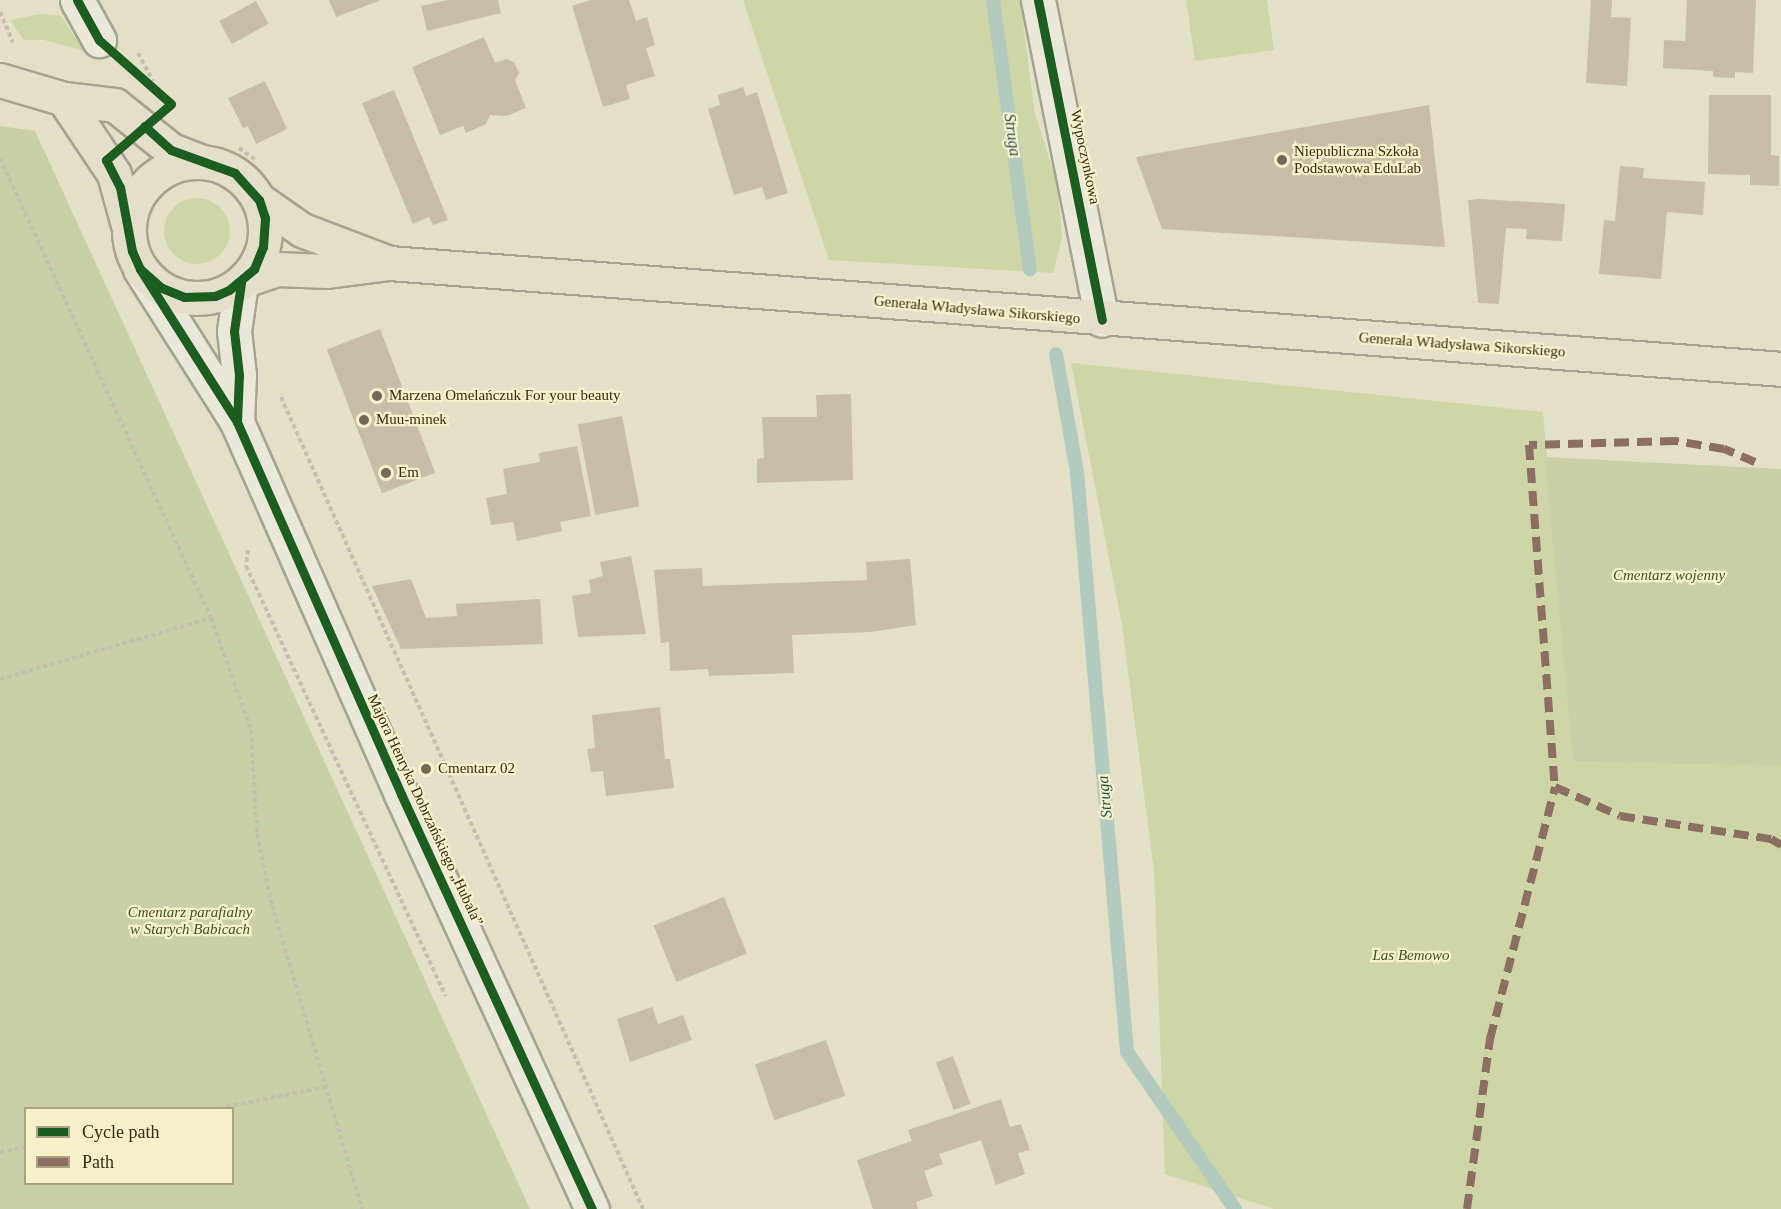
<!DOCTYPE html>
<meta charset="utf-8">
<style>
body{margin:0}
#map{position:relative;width:1781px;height:1209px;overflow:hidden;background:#e3e0c7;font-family:Georgia,serif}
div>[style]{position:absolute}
.green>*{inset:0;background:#ced6a8}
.round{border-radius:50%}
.cemetery>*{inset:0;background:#c9d0a8}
.stream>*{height:14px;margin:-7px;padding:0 7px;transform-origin:7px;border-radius:7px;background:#b3cabf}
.building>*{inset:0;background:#c7bda8;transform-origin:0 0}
.path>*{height:4px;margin-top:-2px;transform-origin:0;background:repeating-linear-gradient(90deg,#c3c0b1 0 4.5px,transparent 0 7.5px)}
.roads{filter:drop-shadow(2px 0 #a7a391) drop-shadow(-2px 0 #a7a391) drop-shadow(0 2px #a7a391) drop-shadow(0 -2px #a7a391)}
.minor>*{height:33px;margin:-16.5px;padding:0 16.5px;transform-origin:16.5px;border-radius:16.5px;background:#ebe8da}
.major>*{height:33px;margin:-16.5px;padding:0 16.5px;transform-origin:16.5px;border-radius:16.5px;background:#e3dfca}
.major>.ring{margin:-16.5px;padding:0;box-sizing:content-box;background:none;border:33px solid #e3dfca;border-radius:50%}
.quiet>*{height:8px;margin-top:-4px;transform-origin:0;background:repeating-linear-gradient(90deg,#8d6e63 0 15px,transparent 0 23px)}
.cycleway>*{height:9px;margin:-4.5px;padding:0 4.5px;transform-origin:4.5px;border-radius:4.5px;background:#1b5e20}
.dots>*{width:16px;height:16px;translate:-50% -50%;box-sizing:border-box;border:3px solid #f7f1ca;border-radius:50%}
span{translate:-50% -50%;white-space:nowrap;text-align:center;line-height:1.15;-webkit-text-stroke:4.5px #f7f1ca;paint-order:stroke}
.poi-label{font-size:15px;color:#352b1a}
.left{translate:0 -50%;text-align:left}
.street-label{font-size:15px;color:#352b1a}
.park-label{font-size:15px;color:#3e531f;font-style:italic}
.water-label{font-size:16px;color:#285256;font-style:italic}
.legend{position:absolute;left:24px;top:1107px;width:210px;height:78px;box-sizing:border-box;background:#f7f1ca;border:2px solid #a9a284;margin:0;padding:8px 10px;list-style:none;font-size:18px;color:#352b1a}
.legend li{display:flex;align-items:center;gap:12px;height:30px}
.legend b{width:30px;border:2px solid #a9a284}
</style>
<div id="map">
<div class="green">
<i style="clip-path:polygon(743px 0,1020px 0,1035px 114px,1057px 182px,1062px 237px,1053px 273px,829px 260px)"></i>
<i style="clip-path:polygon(1186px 0,1267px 0,1274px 50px,1195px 61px)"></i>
<i style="clip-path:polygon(40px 14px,61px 16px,84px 51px,44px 40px,24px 40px,10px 20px)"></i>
<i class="round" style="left:164px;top:198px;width:66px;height:66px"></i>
<i style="clip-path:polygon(1071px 363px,1543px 412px,1573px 762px,1781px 766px,1781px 1209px,1274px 1209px,1165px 1174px,1154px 871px,1122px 625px)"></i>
</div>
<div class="cemetery">
<i style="clip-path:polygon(evenodd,0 126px,35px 131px,530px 1209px,0 1209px,0 126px,232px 1108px,232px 1184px,26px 1184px,26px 1108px,232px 1108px)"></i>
<i style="clip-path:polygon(1545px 457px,1781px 469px,1781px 766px,1573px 762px)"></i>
</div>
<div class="stream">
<i style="left:993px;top:0;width:272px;rotate:82.2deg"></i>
<i style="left:1056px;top:354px;width:120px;rotate:79.9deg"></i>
<i style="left:1077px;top:472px;width:582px;rotate:85.07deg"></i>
<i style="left:1127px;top:1052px;width:191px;rotate:55.5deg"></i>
</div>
<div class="building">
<i style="clip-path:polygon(329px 0,381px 0,336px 17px)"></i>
<i style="clip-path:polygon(448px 0,498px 0,501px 13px,427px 31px,421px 6px)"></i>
<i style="clip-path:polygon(590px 0,629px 0,636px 21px,647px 17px,655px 45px,646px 48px,655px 76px,626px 85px,630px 99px,603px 107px,572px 6px)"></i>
<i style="clip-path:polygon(1591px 0,1612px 0,1611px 17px,1631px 18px,1627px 86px,1586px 83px)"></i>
<i style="clip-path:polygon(1687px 0,1756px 0,1753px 73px,1735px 72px,1735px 78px,1713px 77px,1713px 71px,1663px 68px,1664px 40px,1685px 41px)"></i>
<i style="left:256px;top:1px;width:26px;height:42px;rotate:61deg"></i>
<i style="clip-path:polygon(484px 37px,495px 63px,506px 59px,514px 62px,519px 73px,515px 80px,526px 108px,506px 116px,490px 115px,486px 124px,466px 133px,463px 126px,440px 135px,412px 67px)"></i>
<i style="clip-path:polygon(265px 81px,287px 129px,256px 144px,248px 126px,243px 128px,228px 98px)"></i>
<i style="clip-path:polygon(743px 87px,746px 96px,757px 92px,788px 193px,766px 200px,762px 187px,734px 195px,708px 109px,720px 105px,718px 95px)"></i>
<i style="clip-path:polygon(394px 90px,448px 220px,433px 225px,429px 217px,413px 224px,362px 103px)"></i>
<i style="clip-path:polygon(1709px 95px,1771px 95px,1771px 155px,1779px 156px,1779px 186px,1750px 185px,1750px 175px,1708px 174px)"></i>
<i style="clip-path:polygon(1429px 105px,1445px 247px,1162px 229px,1136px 157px)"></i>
<i style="clip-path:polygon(1620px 166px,1644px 168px,1643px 178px,1705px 182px,1703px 215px,1667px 212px,1661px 279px,1599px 274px,1604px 220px,1615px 221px)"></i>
<i style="clip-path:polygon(1479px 199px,1565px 204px,1562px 241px,1526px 239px,1527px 229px,1506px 228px,1499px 304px,1478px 303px,1468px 200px)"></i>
<i style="left:380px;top:329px;width:154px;height:57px;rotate:69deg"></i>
<i style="clip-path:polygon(851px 394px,853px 480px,757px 483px,757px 459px,764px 458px,762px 417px,817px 417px,816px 395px)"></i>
<i style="left:622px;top:416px;width:92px;height:45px;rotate:79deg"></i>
<i style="clip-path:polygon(577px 446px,591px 516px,560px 522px,562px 531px,517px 541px,513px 522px,491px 525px,486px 498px,507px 494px,503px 469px,540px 462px,539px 453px)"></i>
<i style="clip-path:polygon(631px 556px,646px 634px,578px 637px,572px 596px,591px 593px,589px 580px,603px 576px,600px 562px)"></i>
<i style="clip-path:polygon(910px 559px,916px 625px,871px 632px,792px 635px,794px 673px,709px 676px,708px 669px,670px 671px,669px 642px,661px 643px,654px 570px,702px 568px,703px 586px,867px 580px,866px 562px)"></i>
<i style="clip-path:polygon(411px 579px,426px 618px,457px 616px,456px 604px,540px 599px,543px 644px,401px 649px,372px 586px)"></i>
<i style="clip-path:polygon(660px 707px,665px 759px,670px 759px,674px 788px,606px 796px,603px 771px,591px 772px,587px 749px,595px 748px,592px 715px)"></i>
<i style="left:724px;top:897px;width:61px;height:76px;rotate:68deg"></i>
<i style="clip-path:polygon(652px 1007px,658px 1024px,683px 1015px,692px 1040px,630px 1062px,617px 1019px)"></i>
<i style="left:826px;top:1040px;width:59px;height:75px;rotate:71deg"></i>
<i style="left:953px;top:1056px;width:51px;height:18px;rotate:70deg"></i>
<i style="clip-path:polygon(1001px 1099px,1010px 1127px,1021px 1124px,1030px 1150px,1018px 1153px,1025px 1174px,996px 1185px,981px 1140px,939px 1154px,943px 1164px,924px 1171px,933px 1196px,916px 1202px,918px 1209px,873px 1209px,857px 1160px,912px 1141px,908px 1130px)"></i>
</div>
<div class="path">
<i style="left:0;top:12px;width:33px;rotate:67deg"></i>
<i style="left:138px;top:53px;width:32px;rotate:62deg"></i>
<i style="left:239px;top:148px;width:19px;rotate:35deg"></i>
<i style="left:0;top:158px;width:506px;rotate:65.36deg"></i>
<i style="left:211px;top:618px;width:119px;rotate:70.3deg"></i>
<i style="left:251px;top:730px;width:104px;rotate:86.7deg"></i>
<i style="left:257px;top:834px;width:73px;rotate:78.1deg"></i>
<i style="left:272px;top:905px;width:317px;rotate:73.5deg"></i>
<i style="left:281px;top:397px;width:889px;rotate:65.97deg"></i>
<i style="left:248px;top:550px;width:16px;rotate:97deg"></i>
<i style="left:246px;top:566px;width:474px;rotate:65.1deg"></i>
<i style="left:0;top:679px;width:220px;rotate:-16.1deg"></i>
<i style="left:219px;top:1108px;width:109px;rotate:-11.1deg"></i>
<i style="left:0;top:1152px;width:26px;rotate:-11deg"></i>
</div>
<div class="roads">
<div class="minor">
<i style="left:77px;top:0;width:46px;rotate:61.2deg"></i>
<i style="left:1038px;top:0;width:326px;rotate:78.7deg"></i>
<i style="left:140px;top:269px;width:181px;rotate:57.6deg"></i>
<i style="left:237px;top:422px;width:407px;rotate:66.2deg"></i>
<i style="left:401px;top:794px;width:457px;rotate:65.3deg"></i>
<i style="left:237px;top:422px;width:47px;rotate:-87.6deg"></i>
<i style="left:239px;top:375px;width:44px;rotate:-96.5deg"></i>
<i style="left:234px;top:331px;width:49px;rotate:-81.7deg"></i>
</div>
<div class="major">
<i style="left:0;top:80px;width:67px;rotate:16.5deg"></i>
<i style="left:64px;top:99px;width:51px;rotate:6.7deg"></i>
<i style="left:115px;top:105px;width:72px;rotate:38.8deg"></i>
<i style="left:171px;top:150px;width:31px;rotate:21deg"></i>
<i style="left:64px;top:99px;width:90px;rotate:56.3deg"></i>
<i style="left:114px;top:174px;width:53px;rotate:74.6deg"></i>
<i class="ring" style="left:129px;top:162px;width:103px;height:103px"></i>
<i style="left:259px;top:200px;width:52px;rotate:34.9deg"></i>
<i style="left:302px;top:230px;width:93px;rotate:20.8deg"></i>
<i style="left:245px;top:280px;width:34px;rotate:-19deg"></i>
<i style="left:277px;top:269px;width:50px;rotate:2.3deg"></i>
<i style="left:327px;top:271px;width:63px;rotate:-7.4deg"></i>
<i style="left:389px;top:263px;width:1396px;rotate:4.35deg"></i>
</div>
</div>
<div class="quiet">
<i style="left:1755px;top:462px;width:34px;rotate:-157deg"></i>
<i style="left:1724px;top:449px;width:50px;rotate:-170.7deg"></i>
<i style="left:1675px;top:441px;width:146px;rotate:178.4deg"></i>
<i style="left:1529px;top:445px;width:343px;rotate:85.7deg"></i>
<i style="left:1555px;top:787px;width:71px;rotate:24deg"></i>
<i style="left:1620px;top:816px;width:153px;rotate:8.7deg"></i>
<i style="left:1771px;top:839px;width:12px;rotate:31deg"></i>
<i style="left:1467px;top:1209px;width:172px;rotate:-82.3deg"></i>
<i style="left:1490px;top:1039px;width:260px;rotate:-75.5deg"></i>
</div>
<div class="cycleway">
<i style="left:77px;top:0;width:46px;rotate:61.2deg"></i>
<i style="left:99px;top:40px;width:96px;rotate:41.6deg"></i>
<i style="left:171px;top:104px;width:86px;rotate:139.3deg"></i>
<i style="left:106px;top:160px;width:30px;rotate:63deg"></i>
<i style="left:120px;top:187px;width:65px;rotate:79.4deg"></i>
<i style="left:132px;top:251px;width:20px;rotate:66deg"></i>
<i style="left:140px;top:269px;width:29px;rotate:41deg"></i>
<i style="left:162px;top:288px;width:24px;rotate:22deg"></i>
<i style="left:184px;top:297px;width:31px;rotate:-2deg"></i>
<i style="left:215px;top:296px;width:15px;rotate:-23deg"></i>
<i style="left:229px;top:290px;width:33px;rotate:-40deg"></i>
<i style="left:254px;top:269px;width:24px;rotate:-68deg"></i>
<i style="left:263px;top:247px;width:29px;rotate:-86deg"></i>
<i style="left:265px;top:218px;width:19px;rotate:-108deg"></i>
<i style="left:259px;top:200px;width:36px;rotate:-132deg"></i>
<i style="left:235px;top:173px;width:68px;rotate:-160.2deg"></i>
<i style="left:171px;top:150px;width:36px;rotate:-138deg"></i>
<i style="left:1038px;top:0;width:326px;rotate:78.7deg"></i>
<i style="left:140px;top:269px;width:181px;rotate:57.6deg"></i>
<i style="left:237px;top:422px;width:407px;rotate:66.2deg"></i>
<i style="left:401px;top:794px;width:457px;rotate:65.3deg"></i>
<i style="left:237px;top:422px;width:47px;rotate:-87.6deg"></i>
<i style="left:239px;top:375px;width:44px;rotate:-96.5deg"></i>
<i style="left:234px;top:331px;width:49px;rotate:-81.7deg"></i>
</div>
<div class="dots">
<i style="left:1282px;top:160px;background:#726a57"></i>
<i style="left:377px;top:396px;background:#726a57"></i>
<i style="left:364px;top:420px;background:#726a57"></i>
<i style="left:386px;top:473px;background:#726a57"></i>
<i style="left:426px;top:769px;background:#726a57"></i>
</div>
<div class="poi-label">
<span class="left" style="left:1294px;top:160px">Niepubliczna Szkoła<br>Podstawowa EduLab</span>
<span class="left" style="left:389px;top:396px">Marzena Omelańczuk For your beauty</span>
<span class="left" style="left:376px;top:420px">Muu-minek</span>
<span class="left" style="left:398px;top:473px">Em</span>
<span class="left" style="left:438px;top:769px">Cmentarz 02</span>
</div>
<div class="street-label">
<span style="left:1085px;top:157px;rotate:78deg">Wypoczynkowa</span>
<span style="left:977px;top:310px;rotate:5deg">Generała Władysława Sikorskiego</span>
<span style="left:1462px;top:345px;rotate:4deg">Generała Władysława Sikorskiego</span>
<span style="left:425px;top:810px;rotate:65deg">Majora Henryka Dobrzańskiego „Hubala”</span>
</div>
<div class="park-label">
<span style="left:1669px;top:576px">Cmentarz wojenny</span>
<span style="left:190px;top:921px">Cmentarz parafialny<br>w Starych Babicach</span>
<span style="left:1411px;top:956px">Las Bemowo</span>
</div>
<div class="water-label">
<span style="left:1012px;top:135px;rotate:82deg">Struga</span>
<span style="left:1105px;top:797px;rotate:-95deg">Struga</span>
</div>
<ul class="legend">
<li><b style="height:8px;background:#1b5e20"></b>Cycle path</li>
<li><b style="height:8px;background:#8d6e63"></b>Path</li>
</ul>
</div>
